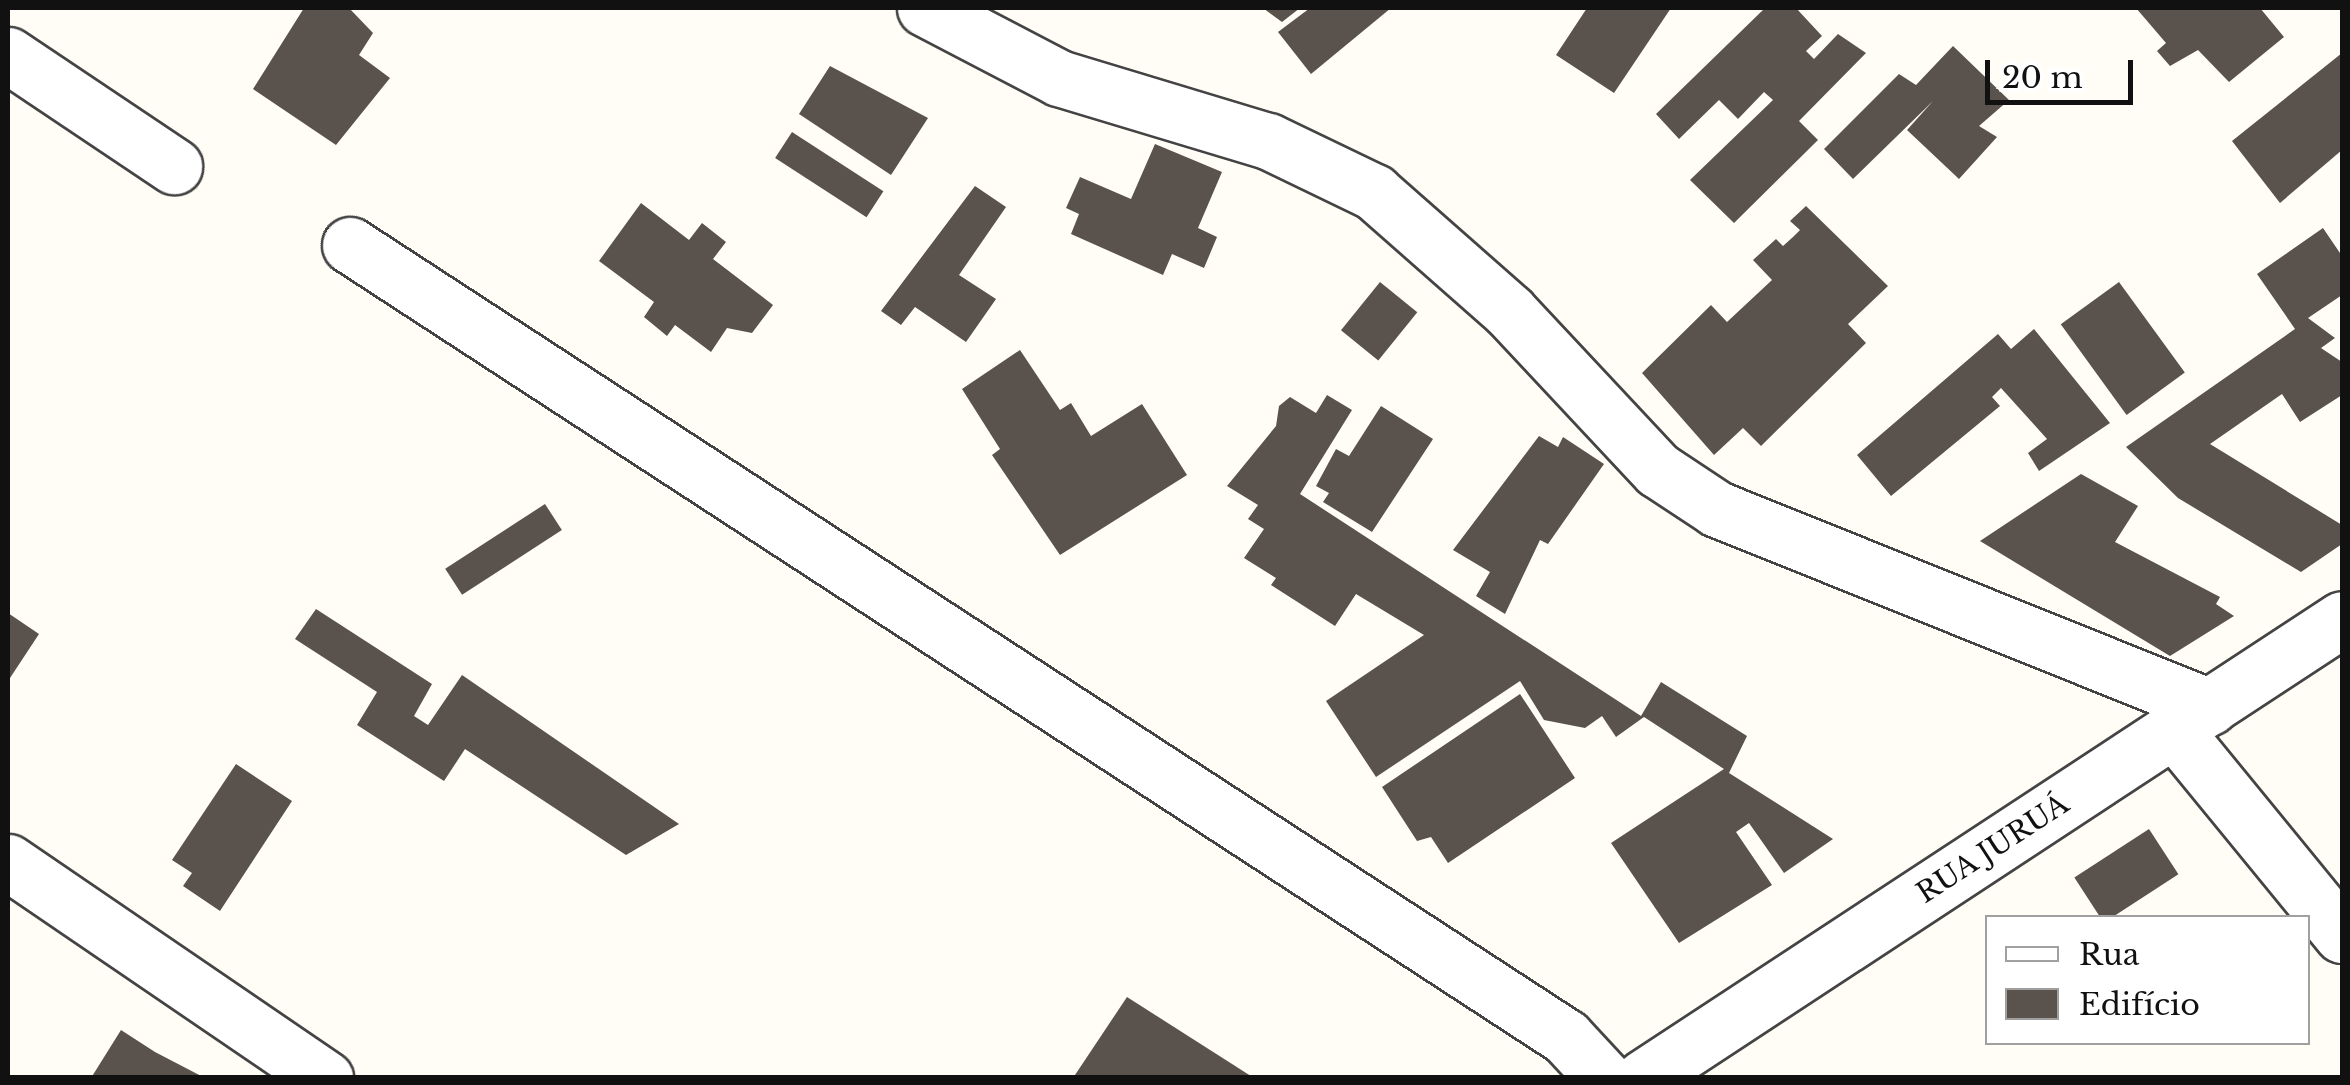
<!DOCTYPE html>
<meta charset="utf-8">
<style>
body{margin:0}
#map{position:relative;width:2350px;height:1085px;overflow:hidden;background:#fffdf5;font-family:"Libre Baskerville",serif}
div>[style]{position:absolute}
.building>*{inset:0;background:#5a524d;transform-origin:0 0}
.roads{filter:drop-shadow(2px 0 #444) drop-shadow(-2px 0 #444) drop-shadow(0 2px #444) drop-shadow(0 -2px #444)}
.minor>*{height:55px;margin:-27.5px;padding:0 27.5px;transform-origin:27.5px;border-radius:27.5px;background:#fff}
span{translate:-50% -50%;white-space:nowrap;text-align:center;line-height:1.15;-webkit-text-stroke:10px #fff;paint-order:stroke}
.street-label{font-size:28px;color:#111}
.frame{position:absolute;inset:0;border:10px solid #111;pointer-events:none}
.legend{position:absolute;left:1985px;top:915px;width:325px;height:130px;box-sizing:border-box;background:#fff;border:2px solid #a0a0a0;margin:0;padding:12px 18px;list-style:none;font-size:30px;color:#111}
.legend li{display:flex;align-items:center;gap:20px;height:50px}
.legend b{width:50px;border:2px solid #a0a0a0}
.scale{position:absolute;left:1985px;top:60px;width:148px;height:45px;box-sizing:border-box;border:5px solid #111;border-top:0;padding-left:12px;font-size:30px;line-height:35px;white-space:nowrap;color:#111;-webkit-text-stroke:8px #fff;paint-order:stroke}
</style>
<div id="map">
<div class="building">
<i style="clip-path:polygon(304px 8px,349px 8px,373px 33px,359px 55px,390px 78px,336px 145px,253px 89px)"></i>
<i style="clip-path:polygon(1263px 8px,1300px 8px,1282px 22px)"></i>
<i style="clip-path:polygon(1310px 8px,1391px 8px,1311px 74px,1278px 32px)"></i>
<i style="clip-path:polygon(1587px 8px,1671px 8px,1614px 93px,1556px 55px)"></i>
<i style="clip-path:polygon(1765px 8px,1796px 8px,1822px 36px,1806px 51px,1814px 59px,1838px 34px,1866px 53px,1799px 121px,1818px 140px,1734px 223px,1690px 180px,1773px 100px,1764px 92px,1738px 119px,1719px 100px,1679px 139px,1656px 114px)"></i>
<i style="clip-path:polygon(2136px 8px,2260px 8px,2284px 37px,2229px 82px,2198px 50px,2170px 66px,2157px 51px,2166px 43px)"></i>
<i style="clip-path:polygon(1953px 46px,2009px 100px,1979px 126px,1997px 137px,1959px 179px,1907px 130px,1933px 101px,1853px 179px,1824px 149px,1899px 74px,1916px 85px)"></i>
<i style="clip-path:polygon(2342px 53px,2342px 150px,2280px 203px,2232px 141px)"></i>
<i style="clip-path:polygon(830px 66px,928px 118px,891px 175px,799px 114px)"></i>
<i style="left:792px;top:132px;width:109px;height:31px;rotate:33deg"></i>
<i style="clip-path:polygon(1155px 144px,1222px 172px,1198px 228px,1217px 237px,1204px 268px,1172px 254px,1163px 275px,1071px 234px,1079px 214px,1066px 208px,1080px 177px,1131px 199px)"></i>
<i style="clip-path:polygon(975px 186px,1006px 207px,959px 275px,996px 299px,966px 342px,915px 307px,901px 325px,881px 311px)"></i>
<i style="clip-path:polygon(641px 203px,689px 240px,702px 223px,726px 242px,713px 259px,773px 305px,752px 333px,727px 328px,711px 352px,675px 325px,667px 336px,644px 317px,654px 302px,599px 261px)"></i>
<i style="clip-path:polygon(1806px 206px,1888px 286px,1848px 324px,1866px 343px,1761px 446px,1743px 428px,1714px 455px,1642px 373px,1711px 305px,1727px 322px,1772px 280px,1753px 260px,1776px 239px,1783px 246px,1793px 237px,1800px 230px,1790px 221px)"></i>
<i style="clip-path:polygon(2323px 228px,2342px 256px,2342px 295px,2308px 318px,2335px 338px,2321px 348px,2342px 362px,2342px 395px,2300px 422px,2282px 394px,2210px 444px,2342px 525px,2342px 544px,2301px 572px,2178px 498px,2126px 447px,2295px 329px,2257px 274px)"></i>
<i style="left:1380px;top:282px;width:48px;height:62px;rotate:39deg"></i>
<i style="left:2119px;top:282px;width:112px;height:72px;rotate:54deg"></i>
<i style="clip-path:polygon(2034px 329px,2110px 423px,2039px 471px,2028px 453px,2047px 439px,2001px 388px,1992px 397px,2000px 406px,1891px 496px,1857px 455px,1998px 334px,2011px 349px)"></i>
<i style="clip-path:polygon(1020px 350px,1060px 410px,1071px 403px,1091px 436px,1142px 404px,1187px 475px,1060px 555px,992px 455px,1000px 449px,962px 389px)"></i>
<i style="clip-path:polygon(1327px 395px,1352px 410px,1300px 494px,1641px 716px,1661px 682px,1747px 736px,1729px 773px,1833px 839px,1784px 873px,1749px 823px,1736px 832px,1772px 885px,1679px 943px,1611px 843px,1724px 769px,1644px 717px,1616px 737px,1602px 716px,1585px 728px,1544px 720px,1520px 681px,1376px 777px,1326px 701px,1424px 635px,1356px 594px,1335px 626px,1271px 585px,1276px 578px,1244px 558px,1264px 529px,1248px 519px,1258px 505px,1227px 486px,1276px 426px,1279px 406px,1290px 397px,1316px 413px)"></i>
<i style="clip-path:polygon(1381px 406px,1433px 439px,1372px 532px,1323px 502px,1329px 493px,1316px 486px,1336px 449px,1349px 456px)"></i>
<i style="clip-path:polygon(1539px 436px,1558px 447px,1563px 437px,1604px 464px,1548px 544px,1540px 540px,1505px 614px,1476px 596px,1490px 572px,1453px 550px)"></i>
<i style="clip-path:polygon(2081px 474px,2138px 506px,2115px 542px,2220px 597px,2216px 604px,2234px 616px,2170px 656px,1980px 541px)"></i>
<i style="left:545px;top:504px;width:31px;height:119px;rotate:57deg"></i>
<i style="clip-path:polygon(316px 609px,432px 684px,414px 716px,428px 725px,462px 675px,679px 824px,626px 855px,465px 749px,444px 781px,357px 725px,377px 692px,295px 639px)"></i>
<i style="clip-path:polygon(8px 613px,39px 634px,10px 678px,8px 676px)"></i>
<i style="clip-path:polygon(1520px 694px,1575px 778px,1448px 863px,1431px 837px,1417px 841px,1382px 787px)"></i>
<i style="clip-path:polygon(236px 764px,292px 801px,220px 911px,183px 886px,192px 873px,172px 860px)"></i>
<i style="left:2149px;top:829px;width:54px;height:89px;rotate:57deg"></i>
<i style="clip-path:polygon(1127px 997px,1254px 1078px,1073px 1078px)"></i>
<i style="clip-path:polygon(121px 1030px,155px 1052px,205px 1078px,91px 1078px)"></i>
</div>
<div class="roads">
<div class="minor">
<i style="left:925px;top:8px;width:151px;rotate:27.6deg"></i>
<i style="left:1059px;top:78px;width:218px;rotate:16.8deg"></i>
<i style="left:1268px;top:141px;width:118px;rotate:25.7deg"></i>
<i style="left:1374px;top:192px;width:180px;rotate:41.4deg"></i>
<i style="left:1509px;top:311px;width:218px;rotate:46.9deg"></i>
<i style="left:1658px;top:470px;width:71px;rotate:33.5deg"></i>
<i style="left:1717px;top:509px;width:531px;rotate:21.88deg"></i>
<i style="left:8px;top:55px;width:200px;rotate:33.8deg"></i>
<i style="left:350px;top:245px;width:1451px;rotate:33.08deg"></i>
<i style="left:1566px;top:1037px;width:56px;rotate:47.2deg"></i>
<i style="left:2174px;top:730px;width:265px;rotate:50.7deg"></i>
<i style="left:8px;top:862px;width:384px;rotate:34.3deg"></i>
<i style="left:1643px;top:1078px;width:836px;rotate:-33.29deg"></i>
</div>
</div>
<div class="street-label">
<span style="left:1993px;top:849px;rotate:-33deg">RUA JURUÁ</span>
</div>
<div class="frame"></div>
<ul class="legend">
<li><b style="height:12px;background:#fff"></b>Rua</li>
<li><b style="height:28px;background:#5a524d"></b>Edifício</li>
</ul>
<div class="scale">20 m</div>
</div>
